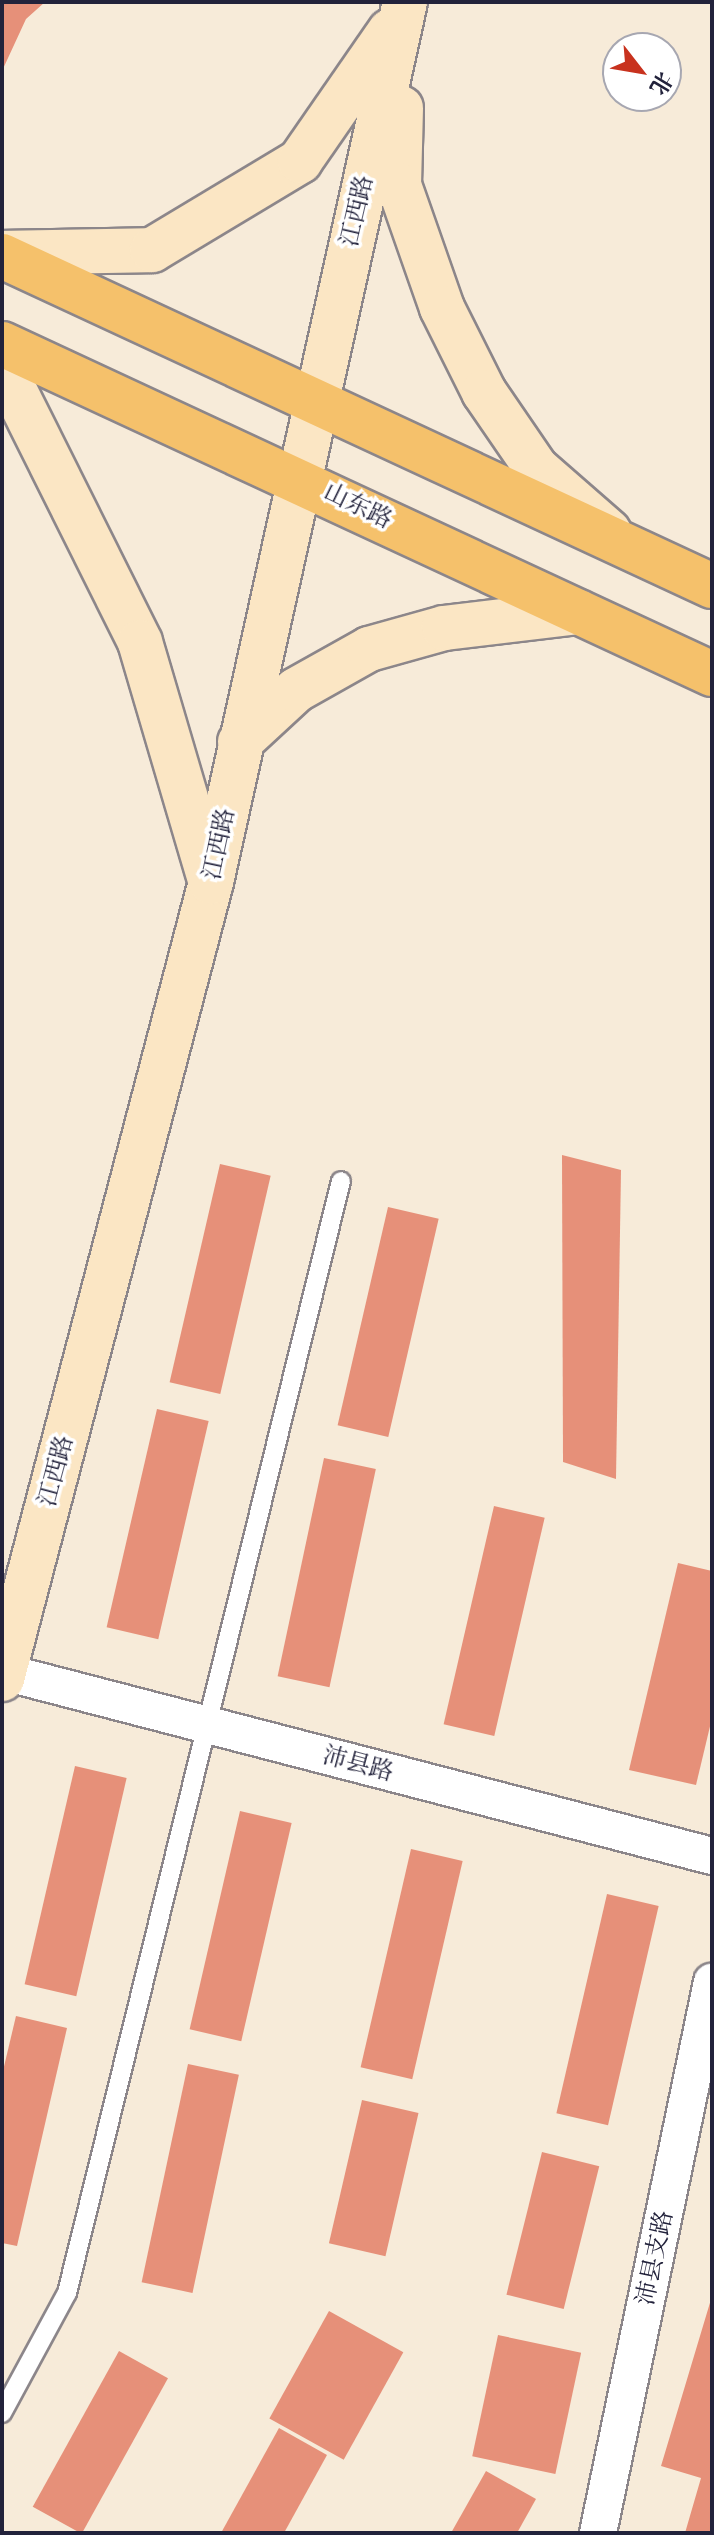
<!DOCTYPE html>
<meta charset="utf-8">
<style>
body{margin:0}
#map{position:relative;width:714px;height:2535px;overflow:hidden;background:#f7ebd9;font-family:Alegreya,"Noto Serif SC",serif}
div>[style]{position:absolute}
.building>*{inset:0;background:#e69079;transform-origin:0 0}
.roads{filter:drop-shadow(2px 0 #8c868a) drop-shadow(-2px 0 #8c868a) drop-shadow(0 2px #8c868a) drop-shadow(0 -2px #8c868a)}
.service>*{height:18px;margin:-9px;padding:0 9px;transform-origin:9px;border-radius:9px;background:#fff}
.minor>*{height:36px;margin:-18px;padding:0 18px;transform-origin:18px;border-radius:18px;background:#fff}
.secondary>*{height:44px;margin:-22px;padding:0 22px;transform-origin:22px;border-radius:22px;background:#fbe6c4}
.primary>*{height:44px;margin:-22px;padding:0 22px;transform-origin:22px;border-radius:22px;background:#f5c16b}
span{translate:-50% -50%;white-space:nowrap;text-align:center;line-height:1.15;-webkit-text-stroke:7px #fff;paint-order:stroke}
.street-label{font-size:24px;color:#22223b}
.frame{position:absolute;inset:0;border:4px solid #22223b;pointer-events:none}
.north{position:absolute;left:602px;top:32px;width:80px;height:80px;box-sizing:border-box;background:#fff;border:2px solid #a7a7b1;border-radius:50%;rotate:121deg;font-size:22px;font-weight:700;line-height:32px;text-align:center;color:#22223b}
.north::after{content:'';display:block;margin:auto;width:28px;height:36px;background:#c8321e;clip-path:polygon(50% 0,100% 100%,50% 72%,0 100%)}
</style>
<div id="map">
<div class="building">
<i style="clip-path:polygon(2px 2px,45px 2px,26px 19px,2px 71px)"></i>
<i style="clip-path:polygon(562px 1155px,621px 1170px,616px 1479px,563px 1462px)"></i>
<i style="left:220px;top:1164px;width:52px;height:224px;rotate:13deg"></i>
<i style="left:388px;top:1207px;width:52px;height:224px;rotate:13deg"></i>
<i style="left:157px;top:1409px;width:53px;height:224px;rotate:13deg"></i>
<i style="left:324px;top:1458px;width:53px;height:223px;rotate:12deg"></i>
<i style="left:494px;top:1506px;width:52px;height:224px;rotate:13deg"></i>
<i style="clip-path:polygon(678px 1563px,712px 1571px,712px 1718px,696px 1785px,629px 1770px)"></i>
<i style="left:75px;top:1766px;width:53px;height:224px;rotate:13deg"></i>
<i style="left:240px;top:1811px;width:53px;height:224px;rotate:13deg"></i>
<i style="left:411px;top:1849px;width:53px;height:224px;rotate:13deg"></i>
<i style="left:607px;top:1894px;width:53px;height:225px;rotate:13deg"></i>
<i style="clip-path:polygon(16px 2016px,67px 2028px,17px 2246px,2px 2243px,2px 2075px)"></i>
<i style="left:188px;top:2064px;width:52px;height:223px;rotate:12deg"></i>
<i style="left:362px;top:2100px;width:58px;height:147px;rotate:13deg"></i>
<i style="left:542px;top:2152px;width:59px;height:147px;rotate:14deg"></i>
<i style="clip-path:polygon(712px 2296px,712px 2533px,685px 2533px,701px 2478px,661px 2466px)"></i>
<i style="left:329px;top:2311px;width:85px;height:123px;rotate:29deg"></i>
<i style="left:498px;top:2335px;width:85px;height:124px;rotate:12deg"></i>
<i style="left:119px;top:2351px;width:56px;height:178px;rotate:29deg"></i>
<i style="clip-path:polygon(279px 2428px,327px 2455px,284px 2533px,221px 2533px)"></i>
<i style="clip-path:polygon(486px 2471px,536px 2499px,517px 2533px,451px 2533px)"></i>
</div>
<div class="roads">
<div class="service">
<i style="left:2px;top:2413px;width:136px;rotate:-61.6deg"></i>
<i style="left:67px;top:2293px;width:1145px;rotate:-76.16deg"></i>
</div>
<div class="minor">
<i style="left:4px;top:1672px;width:732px;rotate:14.57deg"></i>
<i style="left:598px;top:2533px;width:563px;rotate:-78.31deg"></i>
</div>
<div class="secondary">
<i style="left:401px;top:108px;width:77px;rotate:91.5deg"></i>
<i style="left:399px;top:185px;width:130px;rotate:70.7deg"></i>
<i style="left:442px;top:308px;width:94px;rotate:63.4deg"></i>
<i style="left:484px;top:392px;width:92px;rotate:55.6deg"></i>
<i style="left:536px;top:468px;width:97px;rotate:41.2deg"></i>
<i style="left:2px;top:253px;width:150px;rotate:-1.1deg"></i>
<i style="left:152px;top:250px;width:173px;rotate:-31deg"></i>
<i style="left:300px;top:161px;width:158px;rotate:-55.3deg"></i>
<i style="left:2px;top:365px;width:309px;rotate:63.5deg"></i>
<i style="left:140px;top:642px;width:244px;rotate:73.6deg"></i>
<i style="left:240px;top:742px;width:76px;rotate:-42.9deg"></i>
<i style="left:296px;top:690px;width:84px;rotate:-29.3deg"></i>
<i style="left:369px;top:649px;width:78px;rotate:-15.6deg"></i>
<i style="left:444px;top:628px;width:135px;rotate:-6.8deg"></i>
<i style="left:2px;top:1679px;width:824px;rotate:-75.31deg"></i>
<i style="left:211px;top:882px;width:901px;rotate:-77.57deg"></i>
</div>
<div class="primary">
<i style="left:2px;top:256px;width:783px;rotate:24.93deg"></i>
<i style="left:2px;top:344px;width:783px;rotate:24.93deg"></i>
</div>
</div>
<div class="street-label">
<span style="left:357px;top:211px;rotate:-77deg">江西路</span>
<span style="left:358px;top:506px;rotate:26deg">山东路</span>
<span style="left:219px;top:844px;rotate:-78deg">江西路</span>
<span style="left:56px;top:1471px;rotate:-75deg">江西路</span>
<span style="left:358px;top:1764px;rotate:15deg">沛县路</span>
<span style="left:655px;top:2258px;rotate:-78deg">沛县支路</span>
</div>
<div class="frame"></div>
<div class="north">北</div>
</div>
